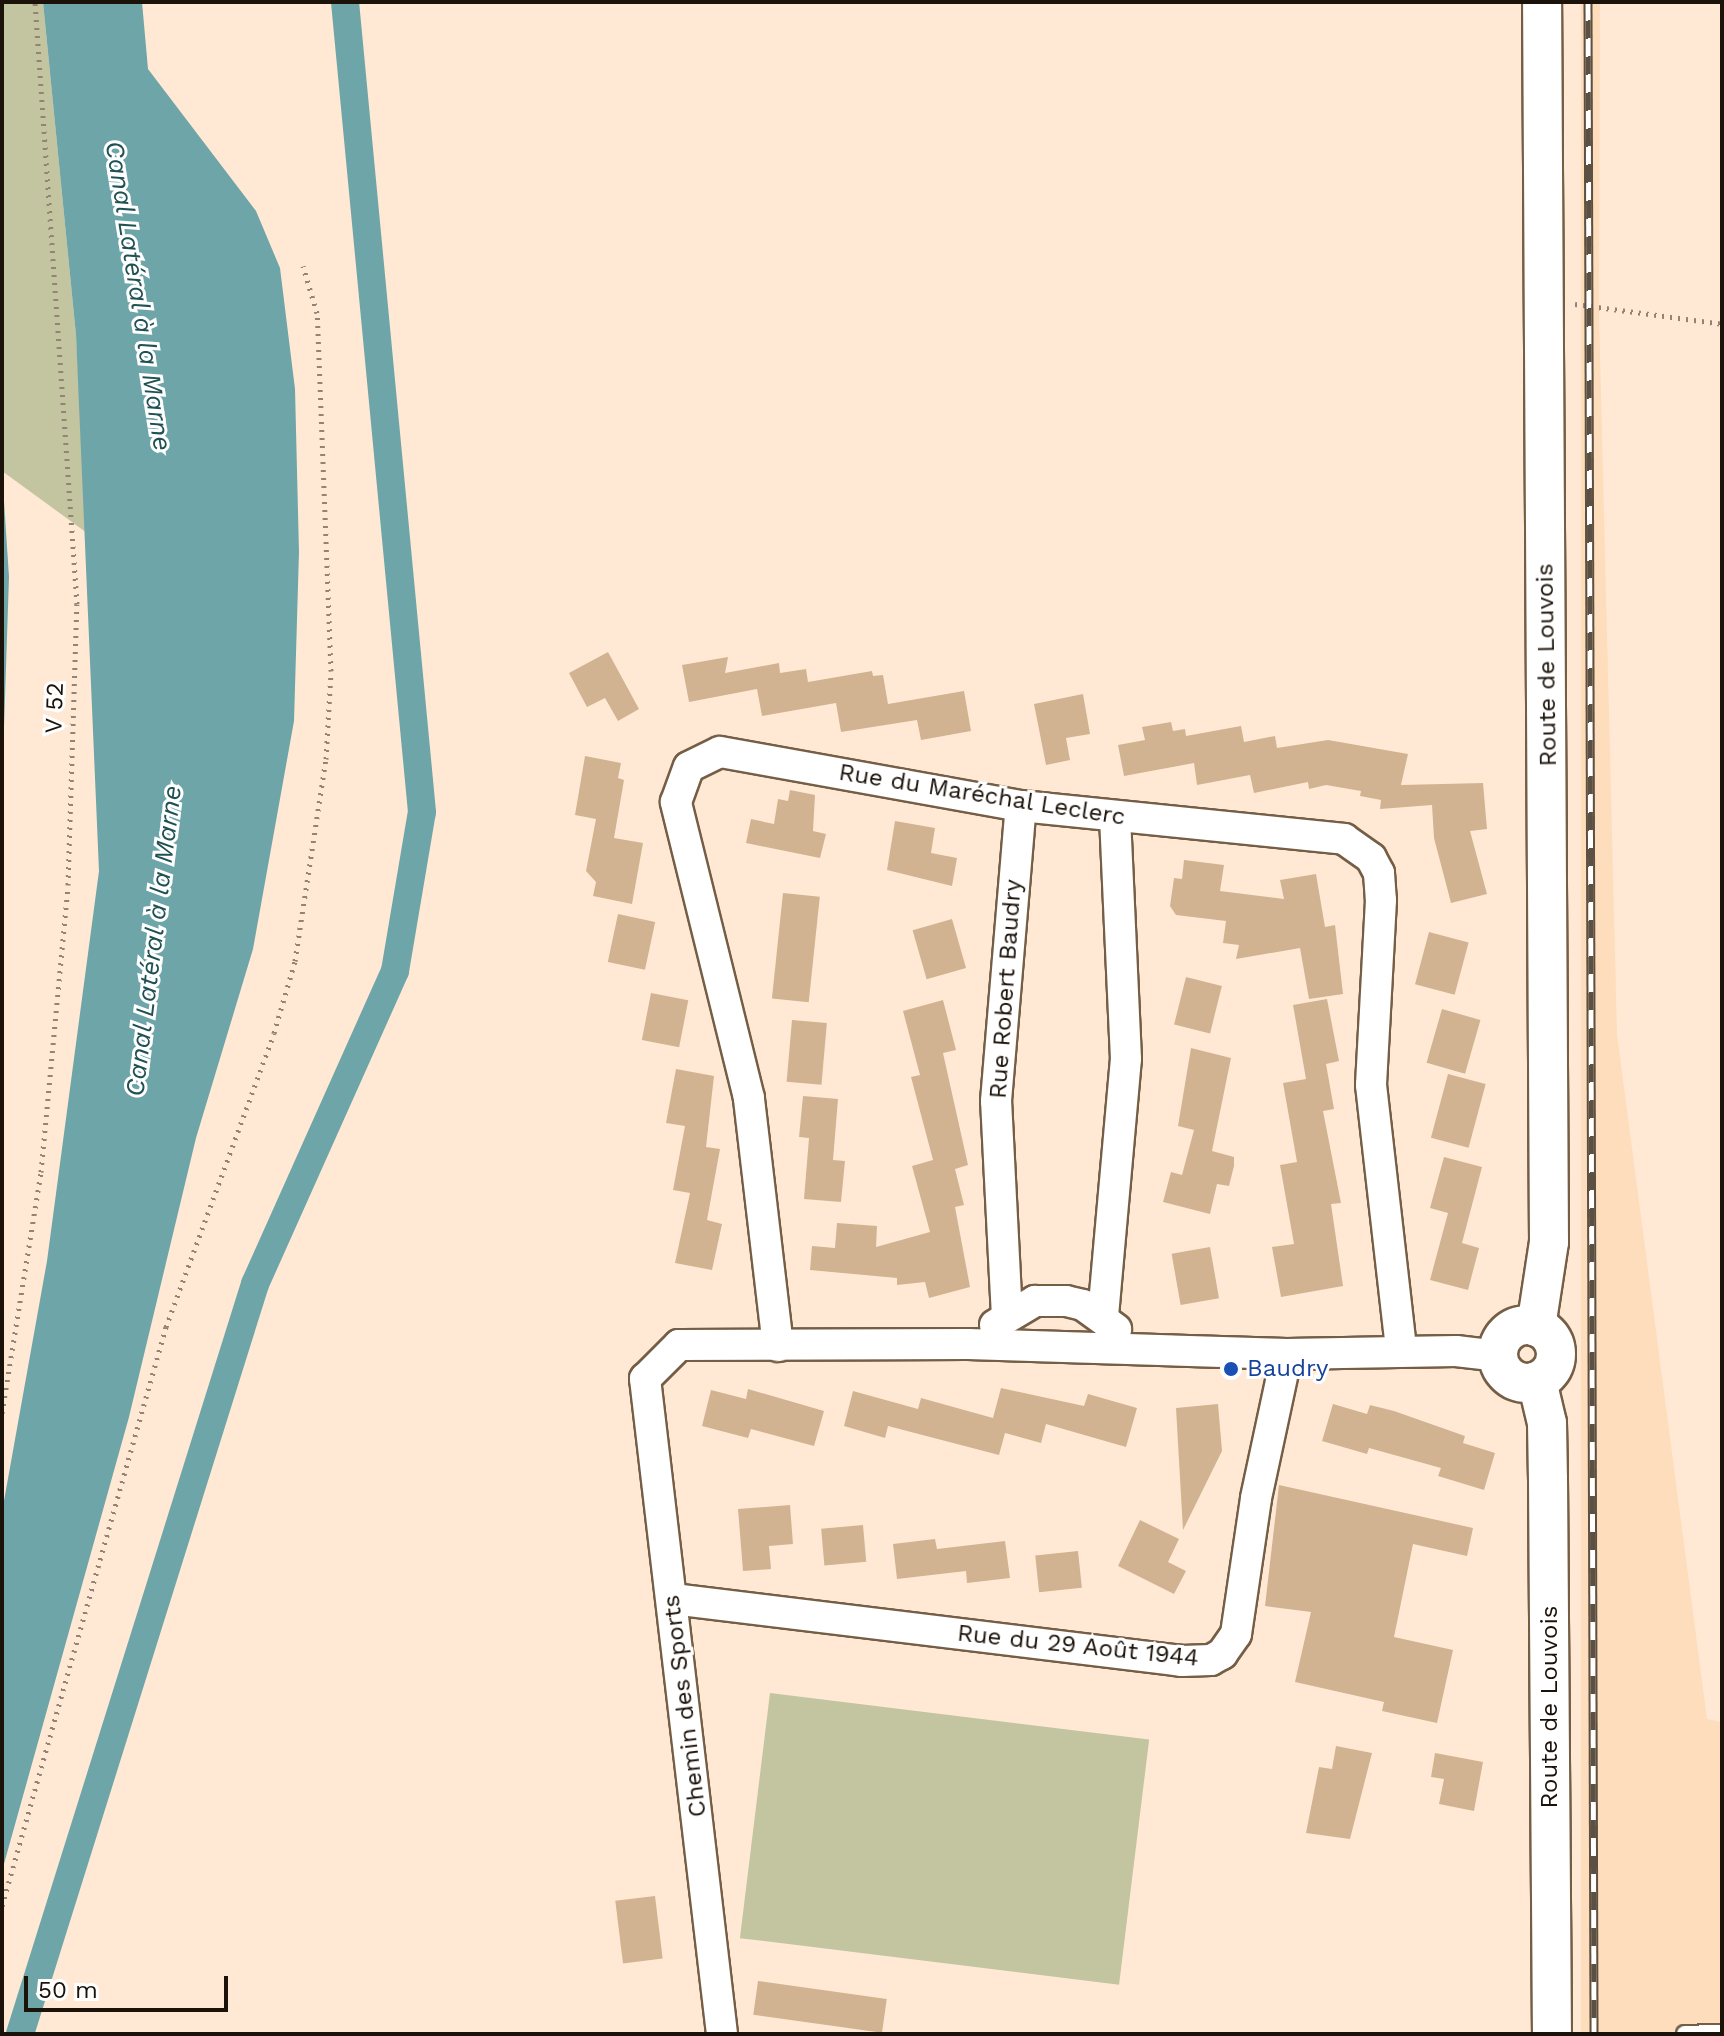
<!DOCTYPE html>
<meta charset="utf-8">
<style>
body{margin:0}
#map{position:relative;width:1724px;height:2036px;overflow:hidden;background:#ffe9d4;font-family:"Work Sans",sans-serif}
div>[style]{position:absolute}
.built>*{inset:0;background:#fdddbc}
.green>*{inset:0;background:#c2c5a0;transform-origin:0 0}
.water>*{inset:0;background:#6ea5a8}
.canal>*{height:28px;margin:-14px;padding:0 14px;transform-origin:14px;border-radius:14px;background:#6ea5a8}
.building>*{inset:0;background:#d2b391;transform-origin:0 0}
.path>*{height:5px;margin-top:-2.5px;transform-origin:0;background:repeating-linear-gradient(90deg,#938374 0 2px,transparent 0 8px)}
.roads{filter:drop-shadow(2px 0 #755e46) drop-shadow(-2px 0 #755e46) drop-shadow(0 2px #755e46) drop-shadow(0 -2px #755e46)}
.service>*{height:16px;margin:-8px;padding:0 8px;transform-origin:8px;border-radius:8px;background:#fff}
.minor>*{height:30px;margin:-15px;padding:0 15px;transform-origin:15px;border-radius:15px;background:#fff}
.tertiary>*{height:38px;margin:-19px;padding:0 19px;transform-origin:19px;border-radius:19px;background:#fff}
.tertiary>.ring{margin:-19px;padding:0;box-sizing:content-box;background:none;border:38px solid #fff;border-radius:50%}
.rail>*{height:9px;margin-top:-4.5px;transform-origin:0;background:repeating-linear-gradient(90deg,#fff 0 18px,#5c5043 0 36px);box-sizing:border-box;border-block:2px solid #5c5043}
.dots>*{width:22px;height:22px;translate:-50% -50%;box-sizing:border-box;border:4px solid #fff;border-radius:50%}
span{translate:-50% -50%;white-space:nowrap;text-align:center;line-height:1.15;-webkit-text-stroke:6px #fff;paint-order:stroke}
.street-label{font-size:24px;color:#1b1209}
.transit-label{font-size:24px;color:#164399}
.left{translate:0 -50%;text-align:left}
.water-label{font-size:26px;color:#1f5053;font-style:italic}
.frame{position:absolute;inset:0;border:4px solid #1b1209;pointer-events:none}
.scale{position:absolute;left:24px;top:1976px;width:204px;height:36px;box-sizing:border-box;border:4px solid #1b1209;border-top:0;padding-left:10px;font-size:24px;line-height:28px;white-space:nowrap;color:#1b1209;-webkit-text-stroke:6px #fff;paint-order:stroke}
</style>
<div id="map">
<div class="built">
<i style="clip-path:polygon(1581px 2px,1600px 2px,1599px 315px,1617px 1034px,1707px 1719px,1722px 1722px,1722px 2034px,1581px 2034px)"></i>
</div>
<div class="green">
<i style="clip-path:polygon(2px 2px,43px 2px,76px 335px,87px 533px,2px 471px)"></i>
<i style="left:770px;top:1693px;width:382px;height:247px;rotate:7deg"></i>
</div>
<div class="water">
<i style="clip-path:polygon(43px 2px,142px 2px,148px 69px,256px 211px,280px 268px,295px 389px,299px 552px,294px 721px,253px 949px,196px 1138px,129px 1417px,2px 1871px,2px 1512px,47px 1261px,99px 871px,76px 335px)"></i>
<i style="clip-path:polygon(2px 471px,9px 577px,2px 787px)"></i>
</div>
<div class="canal">
<i style="left:20px;top:2034px;width:786px;rotate:-72.6deg"></i>
<i style="left:255px;top:1284px;width:343px;rotate:-65.9deg"></i>
<i style="left:395px;top:971px;width:161px;rotate:-80.4deg"></i>
<i style="left:422px;top:812px;width:814px;rotate:-95.43deg"></i>
</div>
<div class="building">
<i style="clip-path:polygon(608px 652px,639px 709px,618px 721px,605px 698px,587px 707px,569px 673px)"></i>
<i style="clip-path:polygon(728px 657px,725px 673px,779px 663px,780px 673px,806px 669px,808px 682px,872px 671px,873px 676px,883px 675px,888px 704px,964px 691px,971px 731px,921px 740px,917px 720px,841px 732px,836px 703px,762px 716px,757px 689px,689px 702px,682px 665px)"></i>
<i style="clip-path:polygon(1083px 694px,1090px 734px,1066px 738px,1070px 760px,1046px 765px,1034px 704px)"></i>
<i style="clip-path:polygon(1171px 722px,1173px 731px,1185px 729px,1186px 736px,1241px 726px,1244px 742px,1275px 736px,1277px 748px,1328px 740px,1408px 754px,1401px 785px,1483px 783px,1487px 829px,1470px 831px,1487px 894px,1451px 903px,1434px 838px,1432px 805px,1380px 809px,1381px 800px,1360px 796px,1361px 791px,1326px 785px,1309px 789px,1308px 782px,1254px 793px,1250px 775px,1197px 785px,1194px 763px,1124px 776px,1118px 745px,1145px 740px,1142px 727px)"></i>
<i style="clip-path:polygon(585px 756px,621px 763px,618px 778px,624px 780px,614px 838px,643px 843px,632px 904px,593px 896px,596px 882px,586px 871px,596px 819px,575px 815px)"></i>
<i style="clip-path:polygon(790px 790px,815px 795px,813px 831px,826px 834px,820px 858px,746px 843px,751px 819px,774px 824px,778px 799px,788px 801px)"></i>
<i style="clip-path:polygon(895px 821px,935px 828px,931px 853px,957px 858px,952px 886px,887px 870px)"></i>
<i style="clip-path:polygon(1184px 860px,1224px 865px,1220px 891px,1284px 899px,1280px 880px,1316px 874px,1325px 927px,1335px 925px,1343px 994px,1309px 999px,1300px 948px,1236px 959px,1239px 945px,1223px 943px,1226px 921px,1176px 915px,1170px 906px,1174px 878px,1182px 879px)"></i>
<i style="left:783px;top:893px;width:37px;height:106px;rotate:6deg"></i>
<i style="left:618px;top:914px;width:38px;height:49px;rotate:12deg"></i>
<i style="left:952px;top:919px;width:51px;height:41px;rotate:74deg"></i>
<i style="left:1429px;top:932px;width:41px;height:54px;rotate:15deg"></i>
<i style="left:1186px;top:977px;width:37px;height:49px;rotate:14deg"></i>
<i style="left:651px;top:993px;width:38px;height:48px;rotate:11deg"></i>
<i style="clip-path:polygon(1327px 999px,1339px 1061px,1326px 1064px,1334px 1109px,1323px 1111px,1341px 1203px,1331px 1204px,1343px 1286px,1281px 1297px,1272px 1247px,1294px 1244px,1280px 1165px,1297px 1162px,1283px 1083px,1306px 1079px,1293px 1005px)"></i>
<i style="clip-path:polygon(943px 1000px,956px 1050px,943px 1053px,968px 1165px,955px 1169px,964px 1205px,955px 1207px,970px 1287px,929px 1298px,925px 1282px,897px 1285px,897px 1278px,810px 1270px,812px 1246px,835px 1248px,837px 1223px,877px 1226px,876px 1247px,930px 1232px,912px 1166px,933px 1160px,911px 1077px,920px 1075px,903px 1011px)"></i>
<i style="left:1442px;top:1009px;width:40px;height:56px;rotate:16deg"></i>
<i style="left:792px;top:1020px;width:35px;height:62px;rotate:5deg"></i>
<i style="clip-path:polygon(1191px 1048px,1231px 1058px,1212px 1151px,1234px 1157px,1234px 1166px,1229px 1186px,1217px 1184px,1210px 1214px,1163px 1202px,1171px 1172px,1182px 1175px,1194px 1130px,1178px 1126px)"></i>
<i style="clip-path:polygon(676px 1069px,714px 1076px,706px 1147px,720px 1149px,707px 1220px,722px 1224px,712px 1270px,675px 1263px,690px 1193px,673px 1190px,685px 1126px,666px 1123px)"></i>
<i style="left:1448px;top:1074px;width:39px;height:66px;rotate:15deg"></i>
<i style="clip-path:polygon(803px 1096px,838px 1099px,833px 1160px,845px 1161px,841px 1202px,804px 1199px,809px 1138px,799px 1137px)"></i>
<i style="clip-path:polygon(1444px 1157px,1482px 1167px,1462px 1243px,1479px 1248px,1468px 1290px,1430px 1280px,1448px 1213px,1430px 1208px)"></i>
<i style="left:1210px;top:1247px;width:52px;height:39px;rotate:80deg"></i>
<i style="clip-path:polygon(1001px 1388px,1084px 1406px,1088px 1394px,1137px 1408px,1126px 1447px,1046px 1424px,1041px 1443px,1005px 1433px,999px 1455px,888px 1426px,885px 1438px,844px 1426px,853px 1391px,918px 1409px,921px 1398px,993px 1418px)"></i>
<i style="clip-path:polygon(748px 1389px,824px 1411px,814px 1446px,751px 1429px,748px 1438px,702px 1426px,711px 1390px,746px 1399px)"></i>
<i style="clip-path:polygon(1218px 1404px,1222px 1451px,1183px 1530px,1176px 1408px)"></i>
<i style="clip-path:polygon(1333px 1404px,1367px 1414px,1370px 1405px,1394px 1411px,1465px 1436px,1463px 1443px,1495px 1453px,1484px 1490px,1438px 1476px,1441px 1468px,1369px 1448px,1367px 1454px,1322px 1441px)"></i>
<i style="clip-path:polygon(1279px 1485px,1473px 1528px,1467px 1556px,1413px 1544px,1394px 1637px,1453px 1650px,1437px 1723px,1382px 1711px,1384px 1702px,1295px 1682px,1311px 1612px,1265px 1606px)"></i>
<i style="clip-path:polygon(790px 1505px,793px 1544px,769px 1546px,771px 1569px,743px 1571px,738px 1509px)"></i>
<i style="clip-path:polygon(1140px 1520px,1179px 1539px,1168px 1562px,1186px 1571px,1174px 1594px,1118px 1566px)"></i>
<i style="left:863px;top:1525px;width:37px;height:42px;rotate:85deg"></i>
<i style="clip-path:polygon(935px 1539px,937px 1549px,1005px 1541px,1010px 1578px,967px 1583px,966px 1571px,897px 1579px,893px 1544px)"></i>
<i style="left:1078px;top:1551px;width:37px;height:43px;rotate:84deg"></i>
<i style="clip-path:polygon(1336px 1746px,1372px 1753px,1350px 1839px,1306px 1833px,1319px 1767px,1332px 1769px)"></i>
<i style="clip-path:polygon(1435px 1753px,1483px 1762px,1474px 1811px,1439px 1804px,1444px 1779px,1431px 1777px)"></i>
<i style="left:655px;top:1896px;width:63px;height:40px;rotate:83deg"></i>
<i style="left:758px;top:1981px;width:130px;height:34px;rotate:8deg"></i>
</div>
<div class="path">
<i style="left:1575px;top:304px;width:148px;rotate:7.7deg"></i>
<i style="left:2px;top:1413px;width:244px;rotate:-80.8deg"></i>
<i style="left:41px;top:1172px;width:288px;rotate:-84.6deg"></i>
<i style="left:68px;top:885px;width:281px;rotate:-88.2deg"></i>
<i style="left:77px;top:604px;width:603px;rotate:-93.99deg"></i>
<i style="left:2px;top:1906px;width:602px;rotate:-74.19deg"></i>
<i style="left:166px;top:1327px;width:313px;rotate:-69.8deg"></i>
<i style="left:274px;top:1033px;width:75px;rotate:-73.7deg"></i>
<i style="left:295px;top:961px;width:204px;rotate:-81.3deg"></i>
<i style="left:326px;top:759px;width:88px;rotate:-86.7deg"></i>
<i style="left:331px;top:671px;width:358px;rotate:-92.2deg"></i>
<i style="left:317px;top:313px;width:49px;rotate:-106.6deg"></i>
</div>
<div class="roads">
<div class="service">
<i style="left:1685px;top:2034px;width:37px;rotate:-2deg"></i>
</div>
<div class="minor">
<i style="left:1103px;top:1316px;width:258px;rotate:-84.9deg"></i>
<i style="left:1126px;top:1059px;width:242px;rotate:-92.6deg"></i>
<i style="left:1007px;top:1317px;width:216px;rotate:-92.9deg"></i>
<i style="left:996px;top:1101px;width:296px;rotate:-85.2deg"></i>
<i style="left:995px;top:1325px;width:47px;rotate:-31deg"></i>
<i style="left:1035px;top:1301px;width:31px"></i>
<i style="left:1066px;top:1301px;width:17px;rotate:13deg"></i>
<i style="left:1083px;top:1305px;width:41px;rotate:36deg"></i>
<i style="left:778px;top:1346px;width:250px;rotate:-96.7deg"></i>
<i style="left:749px;top:1098px;width:305px;rotate:-103.9deg"></i>
<i style="left:676px;top:802px;width:37px;rotate:-70deg"></i>
<i style="left:689px;top:767px;width:34px;rotate:-26deg"></i>
<i style="left:720px;top:752px;width:306px;rotate:10.2deg"></i>
<i style="left:1021px;top:806px;width:325px;rotate:5.8deg"></i>
<i style="left:1344px;top:839px;width:33px;rotate:35deg"></i>
<i style="left:1371px;top:858px;width:17px;rotate:62deg"></i>
<i style="left:1379px;top:873px;width:27px;rotate:86deg"></i>
<i style="left:1381px;top:900px;width:185px;rotate:93.1deg"></i>
<i style="left:1371px;top:1085px;width:267px;rotate:83.5deg"></i>
<i style="left:673px;top:1599px;width:513px;rotate:6.94deg"></i>
<i style="left:1182px;top:1661px;width:29px;rotate:-2deg"></i>
<i style="left:1211px;top:1660px;width:13px;rotate:-29deg"></i>
<i style="left:1222px;top:1654px;width:24px;rotate:-55deg"></i>
<i style="left:1236px;top:1634px;width:137px;rotate:-81.6deg"></i>
<i style="left:1256px;top:1498px;width:147px;rotate:-77.9deg"></i>
<i style="left:722px;top:2034px;width:660px;rotate:-96.7deg"></i>
<i style="left:645px;top:1379px;width:48px;rotate:-45deg"></i>
<i style="left:679px;top:1345px;width:289px;rotate:-0.2deg"></i>
<i style="left:968px;top:1344px;width:319px;rotate:1.8deg"></i>
<i style="left:1287px;top:1354px;width:169px;rotate:-1deg"></i>
<i style="left:1456px;top:1351px;width:42px;rotate:6.8deg"></i>
</div>
<div class="tertiary">
<i class="ring" style="left:1498px;top:1325px;width:20px;height:20px"></i>
<i style="left:1536px;top:1327px;width:86px;rotate:-81.3deg"></i>
<i style="left:1549px;top:1242px;width:1240px;rotate:-90.32deg"></i>
<i style="left:1537px;top:1381px;width:43px;rotate:76.6deg"></i>
<i style="left:1547px;top:1423px;width:56px;rotate:89deg"></i>
<i style="left:1548px;top:1479px;width:555px;rotate:89.59deg"></i>
</div>
</div>
<div class="rail">
<i style="left:1588px;top:2px;width:2032px;rotate:89.83deg"></i>
</div>
<div class="dots">
<i style="left:1231px;top:1369px;background:#1a4fb4"></i>
</div>
<div class="street-label">
<span style="left:1547px;top:665px;rotate:-91deg">Route de Louvois</span>
<span style="left:55px;top:708px;rotate:-88deg">V 52</span>
<span style="left:982px;top:795px;rotate:9deg">Rue du Maréchal Leclerc</span>
<span style="left:1006px;top:989px;rotate:-86deg">Rue Robert Baudry</span>
<span style="left:1078px;top:1646px;rotate:6deg">Rue du 29 Août 1944</span>
<span style="left:685px;top:1706px;rotate:-97deg">Chemin des Sports</span>
<span style="left:1550px;top:1707px;rotate:-90deg">Route de Louvois</span>
</div>
<div class="transit-label">
<span class="left" style="left:1247px;top:1369px">Baudry</span>
</div>
<div class="water-label">
<span style="left:138px;top:296px;rotate:81deg">Canal Latéral à la Marne</span>
<span style="left:154px;top:941px;rotate:-83deg">Canal Latéral à la Marne</span>
</div>
<div class="frame"></div>
<div class="scale">50 m</div>
</div>
